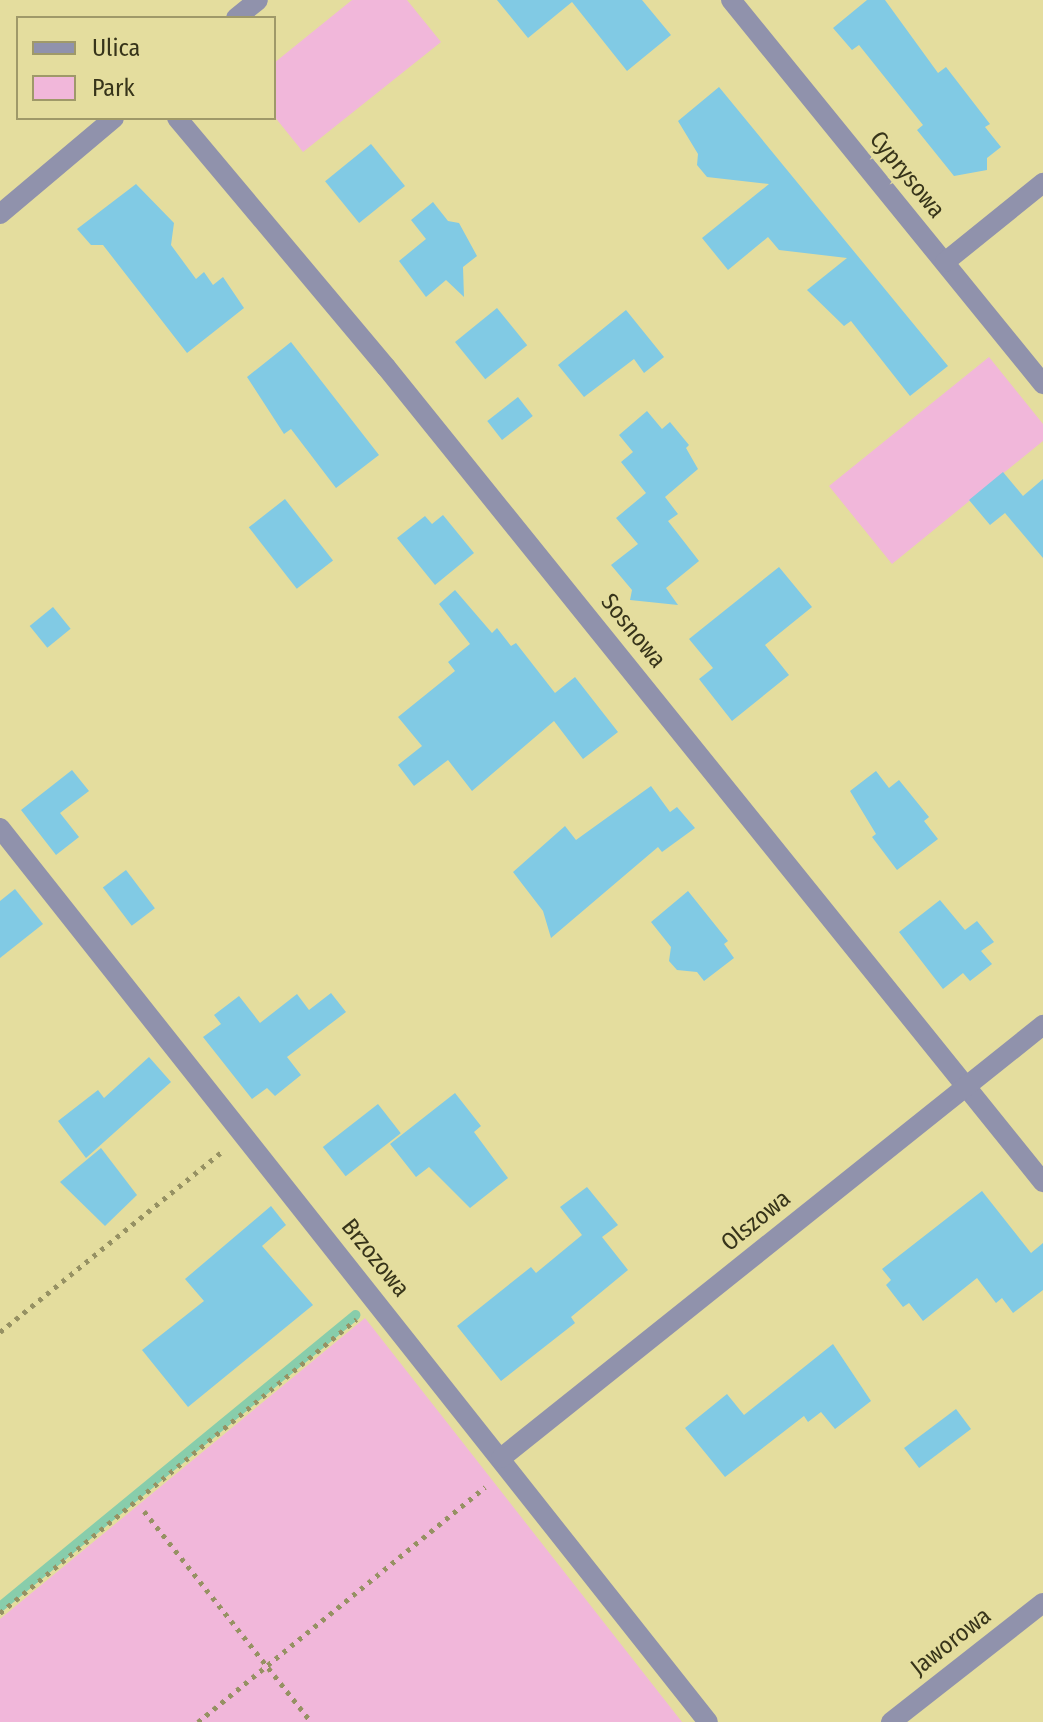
<!DOCTYPE html>
<style>
body{margin:0}
#map{position:relative;width:1043px;height:1722px;overflow:hidden;background:#e4dd9e;font-family:"Fira Sans Condensed",sans-serif}
div>[style]{position:absolute}
.green>*{inset:0;background:#f1b7da}
.stream>*{height:10px;margin:-5px;padding:0 5px;transform-origin:5px;border-radius:5px;background:#88cdab}
.building>*{inset:0;background:#81cae4;transform-origin:0 0}
.path>*{height:5px;margin-top:-2.5px;transform-origin:0;background:repeating-linear-gradient(90deg,#969163 0 4px,transparent 0 10px)}
.minor>*{height:20px;margin:-10px;padding:0 10px;transform-origin:10px;border-radius:10px;background:#9092ac}
span{translate:-50% -50%;white-space:nowrap;text-align:center;line-height:1.15;-webkit-text-stroke:7px #e4dd9e;paint-order:stroke}
.street-label{font-size:24px;color:#37341a}
.legend{position:absolute;left:16px;top:16px;width:260px;height:104px;box-sizing:border-box;background:#e4dd9e;border:2px solid #9f9969;margin:0;padding:10px 14px;list-style:none;font-size:24px;color:#37341a}
.legend li{display:flex;align-items:center;gap:16px;height:40px}
.legend b{width:40px;border:2px solid #9f9969}
</style>
<div id="map">
<div class="green">
<i style="clip-path:polygon(352px 0,407px 0,441px 42px,303px 152px,274px 116px,274px 63px)"></i>
<i style="clip-path:polygon(989px 357px,1043px 424px,1043px 441px,892px 564px,829px 486px)"></i>
<i style="clip-path:polygon(365px 1318px,682px 1722px,0 1722px,0 1619px)"></i>
</div>
<div class="stream">
<i style="left:0;top:1607px;width:460px;rotate:-39.4deg"></i>
</div>
<div class="building">
<i style="clip-path:polygon(497px 0,642px 0,671px 35px,627px 71px,572px 2px,528px 38px)"></i>
<i style="clip-path:polygon(867px 0,885px 0,938px 73px,946px 67px,990px 124px,985px 127px,1001px 147px,987px 158px,987px 170px,954px 176px,917px 130px,923px 125px,859px 45px,852px 50px,833px 28px)"></i>
<i style="clip-path:polygon(719px 87px,948px 366px,910px 396px,851px 321px,844px 326px,807px 290px,847px 258px,779px 250px,768px 237px,728px 270px,702px 238px,769px 184px,707px 177px,697px 165px,698px 154px,678px 121px)"></i>
<i style="left:371px;top:144px;width:54px;height:59px;rotate:51deg"></i>
<i style="clip-path:polygon(136px 184px,174px 223px,171px 245px,196px 279px,204px 272px,213px 285px,223px 277px,244px 308px,187px 353px,103px 245px,91px 245px,77px 229px)"></i>
<i style="clip-path:polygon(433px 202px,448px 221px,459px 223px,477px 256px,463px 267px,464px 297px,446px 280px,426px 297px,399px 261px,426px 239px,411px 220px)"></i>
<i style="left:497px;top:308px;width:48px;height:54px;rotate:51deg"></i>
<i style="clip-path:polygon(626px 310px,664px 357px,644px 373px,634px 359px,584px 397px,558px 365px)"></i>
<i style="clip-path:polygon(291px 342px,379px 455px,336px 488px,291px 429px,284px 434px,247px 377px)"></i>
<i style="left:518px;top:397px;width:24px;height:39px;rotate:52deg"></i>
<i style="clip-path:polygon(647px 411px,662px 429px,670px 422px,689px 445px,686px 448px,698px 469px,665px 497px,678px 514px,668px 521px,699px 561px,666px 588px,678px 605px,630px 600px,632px 590px,611px 565px,638px 544px,616px 518px,646px 493px,621px 462px,633px 452px,619px 435px)"></i>
<i style="clip-path:polygon(1003px 472px,1023px 496px,1043px 479px,1043px 558px,1005px 513px,990px 525px,969px 500px)"></i>
<i style="left:285px;top:499px;width:78px;height:46px;rotate:52deg"></i>
<i style="clip-path:polygon(443px 515px,474px 553px,435px 585px,397px 538px,425px 516px,432px 524px)"></i>
<i style="clip-path:polygon(779px 567px,812px 607px,765px 645px,789px 675px,732px 721px,699px 679px,713px 668px,689px 639px)"></i>
<i style="clip-path:polygon(455px 590px,492px 633px,497px 628px,511px 646px,516px 643px,555px 693px,575px 677px,618px 732px,583px 759px,554px 721px,472px 791px,448px 760px,414px 786px,398px 765px,422px 746px,398px 717px,455px 671px,448px 662px,470px 644px,439px 604px)"></i>
<i style="left:53px;top:607px;width:28px;height:30px;rotate:51deg"></i>
<i style="clip-path:polygon(72px 770px,89px 791px,60px 813px,79px 837px,56px 855px,21px 810px)"></i>
<i style="clip-path:polygon(876px 771px,889px 788px,899px 780px,929px 817px,924px 821px,938px 839px,897px 870px,872px 837px,876px 834px,850px 791px)"></i>
<i style="clip-path:polygon(651px 786px,670px 812px,677px 807px,695px 828px,662px 852px,658px 847px,551px 938px,543px 911px,513px 872px,565px 826px,576px 840px)"></i>
<i style="left:126px;top:870px;width:48px;height:29px;rotate:53deg"></i>
<i style="clip-path:polygon(15px 889px,43px 924px,0 958px,0 901px)"></i>
<i style="clip-path:polygon(688px 891px,728px 941px,724px 944px,734px 958px,704px 981px,697px 972px,677px 970px,669px 961px,671px 947px,651px 922px)"></i>
<i style="clip-path:polygon(940px 900px,965px 930px,977px 921px,994px 942px,981px 951px,992px 964px,970px 981px,963px 973px,943px 989px,899px 932px)"></i>
<i style="clip-path:polygon(331px 993px,346px 1012px,287px 1057px,301px 1075px,275px 1096px,267px 1088px,252px 1099px,203px 1037px,221px 1024px,214px 1015px,239px 996px,260px 1023px,297px 994px,309px 1010px)"></i>
<i style="clip-path:polygon(149px 1057px,171px 1082px,86px 1158px,58px 1121px,98px 1090px,104px 1098px)"></i>
<i style="clip-path:polygon(455px 1093px,481px 1126px,474px 1132px,508px 1178px,470px 1208px,429px 1167px,416px 1177px,390px 1144px)"></i>
<i style="left:378px;top:1104px;width:37px;height:70px;rotate:52deg"></i>
<i style="clip-path:polygon(101px 1148px,137px 1195px,105px 1226px,60px 1182px)"></i>
<i style="clip-path:polygon(587px 1187px,618px 1225px,602px 1237px,628px 1270px,571px 1317px,575px 1323px,501px 1381px,457px 1326px,531px 1267px,536px 1273px,582px 1235px,560px 1207px)"></i>
<i style="clip-path:polygon(982px 1191px,1031px 1253px,1043px 1243px,1043px 1290px,1013px 1313px,1002px 1298px,996px 1303px,977px 1278px,923px 1321px,909px 1303px,903px 1307px,886px 1285px,891px 1280px,882px 1269px)"></i>
<i style="clip-path:polygon(271px 1206px,286px 1225px,262px 1246px,313px 1305px,188px 1407px,142px 1350px,204px 1301px,185px 1279px)"></i>
<i style="clip-path:polygon(833px 1344px,871px 1401px,835px 1429px,821px 1412px,808px 1422px,804px 1416px,725px 1477px,685px 1428px,727px 1394px,744px 1415px)"></i>
<i style="left:956px;top:1409px;width:25px;height:65px;rotate:53deg"></i>
</div>
<div class="path">
<i style="left:0;top:1332px;width:287px;rotate:-39.1deg"></i>
<i style="left:144px;top:1511px;width:269px;rotate:51.6deg"></i>
<i style="left:0;top:1613px;width:462px;rotate:-39.5deg"></i>
<i style="left:198px;top:1722px;width:371px;rotate:-39.3deg"></i>
</div>
<div class="minor">
<i style="left:731px;top:0;width:495px;rotate:50.9deg"></i>
<i style="left:236px;top:18px;width:28px;rotate:-39deg"></i>
<i style="left:177px;top:118px;width:325px;rotate:50deg"></i>
<i style="left:386px;top:367px;width:1047px;rotate:51.13deg"></i>
<i style="left:0;top:214px;width:149px;rotate:-40.1deg"></i>
<i style="left:945px;top:262px;width:126px;rotate:-38.9deg"></i>
<i style="left:0;top:828px;width:1140px;rotate:51.62deg"></i>
<i style="left:501px;top:1458px;width:694px;rotate:-38.62deg"></i>
<i style="left:891px;top:1722px;width:193px;rotate:-38.1deg"></i>
</div>
<div class="street-label">
<span style="left:907px;top:175px;rotate:51deg">Cyprysowa</span>
<span style="left:633px;top:631px;rotate:51deg">Sosnowa</span>
<span style="left:756px;top:1221px;rotate:-39deg">Olszowa</span>
<span style="left:375px;top:1258px;rotate:51deg">Brzozowa</span>
<span style="left:951px;top:1642px;rotate:-38deg">Jaworowa</span>
</div>
<ul class="legend">
<li><b style="height:10px;background:#9092ac"></b>Ulica</li>
<li><b style="height:22px;background:#f1b7da"></b>Park</li>
</ul>
</div>
